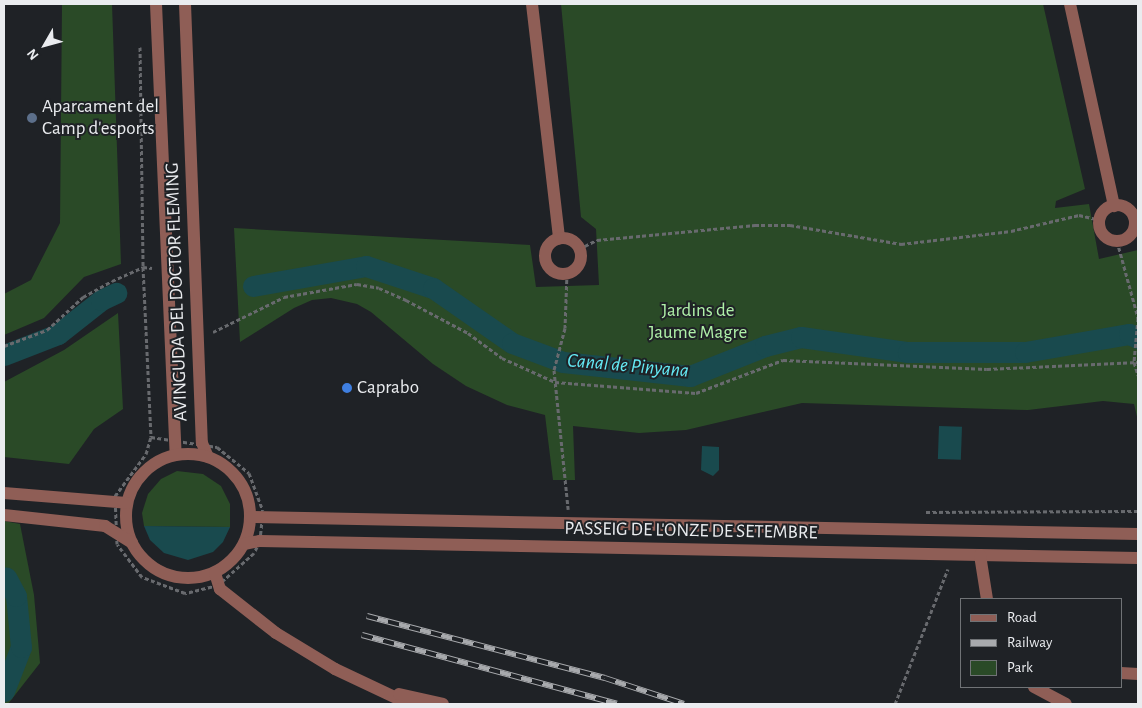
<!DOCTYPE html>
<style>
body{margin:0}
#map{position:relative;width:1142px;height:708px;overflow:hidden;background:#1f2226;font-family:"Alegreya Sans",sans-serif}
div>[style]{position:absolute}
.green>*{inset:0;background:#2a4a27}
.water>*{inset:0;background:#194a4e;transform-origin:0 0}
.canal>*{height:21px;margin:-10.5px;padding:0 10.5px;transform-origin:10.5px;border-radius:10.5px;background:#194a4e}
.path>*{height:3px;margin-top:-1.5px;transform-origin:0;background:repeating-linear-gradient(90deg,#686a6e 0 4px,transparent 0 6.5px)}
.street>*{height:12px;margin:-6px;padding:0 6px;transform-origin:6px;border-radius:6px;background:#8f5e56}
.street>.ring{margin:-6px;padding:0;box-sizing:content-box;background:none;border:12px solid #8f5e56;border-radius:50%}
.rail>*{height:5.5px;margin-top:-2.75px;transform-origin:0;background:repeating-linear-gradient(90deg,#1f2226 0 11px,#a8aaad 0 22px);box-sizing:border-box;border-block:1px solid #a8aaad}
.dots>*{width:14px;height:14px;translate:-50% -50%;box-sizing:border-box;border:2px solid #1f2226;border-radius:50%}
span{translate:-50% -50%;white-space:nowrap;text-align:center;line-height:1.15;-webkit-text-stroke:4px #1f2226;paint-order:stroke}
.poi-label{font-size:19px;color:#eaecef}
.left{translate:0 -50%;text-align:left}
.street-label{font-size:19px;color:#eaecef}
.park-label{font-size:19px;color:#aff0a8}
.water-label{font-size:20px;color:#64e9f4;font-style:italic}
.frame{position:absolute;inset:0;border:5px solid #eaecef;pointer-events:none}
.legend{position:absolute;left:960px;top:598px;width:162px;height:90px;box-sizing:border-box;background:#1f2226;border:1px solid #707376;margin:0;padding:6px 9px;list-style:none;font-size:15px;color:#eaecef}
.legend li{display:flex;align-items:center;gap:10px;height:25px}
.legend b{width:25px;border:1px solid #707376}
.north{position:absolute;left:20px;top:20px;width:50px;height:50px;-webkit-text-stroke:4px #1f2226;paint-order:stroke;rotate:232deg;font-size:14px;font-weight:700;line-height:20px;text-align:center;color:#eaecef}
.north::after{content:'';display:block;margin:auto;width:18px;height:22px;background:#eaecef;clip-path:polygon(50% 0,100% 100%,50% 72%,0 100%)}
</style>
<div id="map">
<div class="green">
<i style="clip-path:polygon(62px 4px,112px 4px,121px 264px,84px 277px,44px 318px,4px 335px,4px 294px,31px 280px,60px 223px)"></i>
<i style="clip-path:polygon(561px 4px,1043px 4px,1085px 189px,1056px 201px,1055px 208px,1089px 204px,1099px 259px,1138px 250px,1138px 421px,1134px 404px,1103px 401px,1028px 410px,802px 403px,686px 430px,639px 433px,573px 426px,575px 480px,553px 480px,545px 415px,507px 405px,466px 386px,433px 364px,371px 312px,357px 304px,331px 298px,312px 300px,294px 308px,240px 342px,234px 228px,530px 245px,536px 287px,599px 285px,596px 229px,581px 217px)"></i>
<i style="clip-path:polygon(118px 313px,123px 409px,94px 429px,69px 464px,4px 457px,4px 382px,64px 350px)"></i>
<i style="clip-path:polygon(177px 471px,203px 474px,221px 486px,230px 504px,230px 527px,144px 526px,142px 513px,148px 494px,161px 479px)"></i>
<i style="clip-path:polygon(4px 521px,20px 524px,34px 595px,40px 663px,8px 704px,4px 704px)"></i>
</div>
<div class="water">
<i style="left:939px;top:426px;width:23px;height:33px;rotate:2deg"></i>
<i style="clip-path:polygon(702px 446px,719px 447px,719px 470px,713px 476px,701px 470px)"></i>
<i style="clip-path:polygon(144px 526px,230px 527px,223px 542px,213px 552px,188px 560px,164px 553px,150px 540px)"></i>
</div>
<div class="canal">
<i style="left:253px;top:286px;width:115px;rotate:-10deg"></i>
<i style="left:366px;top:266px;width:71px;rotate:18.2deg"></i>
<i style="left:433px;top:288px;width:96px;rotate:34.8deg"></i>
<i style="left:512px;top:343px;width:54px;rotate:20.4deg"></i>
<i style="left:563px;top:362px;width:128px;rotate:6.3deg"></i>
<i style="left:690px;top:376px;width:81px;rotate:-21.8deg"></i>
<i style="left:765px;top:346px;width:37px;rotate:-14deg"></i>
<i style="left:801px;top:337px;width:108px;rotate:8deg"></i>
<i style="left:908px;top:352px;width:117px"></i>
<i style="left:1025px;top:352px;width:106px;rotate:-9.8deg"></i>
<i style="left:1129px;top:334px;width:10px;rotate:24deg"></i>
<i style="left:4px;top:355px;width:58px;rotate:-21.3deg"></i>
<i style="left:58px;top:334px;width:55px;rotate:-38.3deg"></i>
<i style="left:101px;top:300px;width:17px;rotate:-25deg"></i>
<i style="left:4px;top:691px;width:47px;rotate:-68.9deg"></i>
<i style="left:21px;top:647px;width:51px;rotate:-95.6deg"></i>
<i style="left:16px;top:596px;width:21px;rotate:-118deg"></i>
</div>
<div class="path">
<i style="left:140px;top:47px;width:220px;rotate:89.2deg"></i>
<i style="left:143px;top:267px;width:170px;rotate:87.3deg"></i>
<i style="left:1117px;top:241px;width:80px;rotate:74.7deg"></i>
<i style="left:1138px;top:318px;width:44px;rotate:95.2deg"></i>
<i style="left:1134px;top:362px;width:14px;rotate:73deg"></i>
<i style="left:579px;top:249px;width:20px;rotate:-27deg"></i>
<i style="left:597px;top:240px;width:159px;rotate:-5.4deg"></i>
<i style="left:755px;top:225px;width:35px"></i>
<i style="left:790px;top:225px;width:113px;rotate:9.7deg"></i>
<i style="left:901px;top:244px;width:111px;rotate:-6.7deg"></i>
<i style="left:1011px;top:231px;width:70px;rotate:-13.2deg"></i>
<i style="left:1079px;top:215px;width:22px;rotate:13deg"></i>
<i style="left:567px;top:273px;width:55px;rotate:92.1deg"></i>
<i style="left:565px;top:328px;width:43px;rotate:104.7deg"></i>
<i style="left:554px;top:370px;width:140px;rotate:84.2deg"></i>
<i style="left:213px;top:332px;width:79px;rotate:-26.2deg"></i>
<i style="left:284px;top:297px;width:74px;rotate:-10.1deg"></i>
<i style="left:357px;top:284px;width:22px;rotate:10deg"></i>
<i style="left:379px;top:288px;width:30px;rotate:24deg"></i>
<i style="left:406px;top:300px;width:70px;rotate:28deg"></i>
<i style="left:468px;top:333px;width:42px;rotate:36.3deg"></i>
<i style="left:502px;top:358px;width:58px;rotate:24.4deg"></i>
<i style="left:555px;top:382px;width:141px;rotate:4.5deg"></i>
<i style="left:696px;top:393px;width:93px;rotate:-20.8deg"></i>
<i style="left:783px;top:360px;width:204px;rotate:2.5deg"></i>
<i style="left:987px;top:369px;width:151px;rotate:-2.7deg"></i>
<i style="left:4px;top:346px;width:46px;rotate:-20.4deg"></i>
<i style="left:47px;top:330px;width:49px;rotate:-42.5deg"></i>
<i style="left:83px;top:297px;width:33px;rotate:-29deg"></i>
<i style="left:112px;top:281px;width:34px;rotate:-24deg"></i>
<i style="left:143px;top:267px;width:9px;rotate:6deg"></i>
<i style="left:151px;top:437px;width:67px;rotate:8.6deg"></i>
<i style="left:217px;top:447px;width:41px;rotate:39.1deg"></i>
<i style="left:249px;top:473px;width:40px;rotate:69.8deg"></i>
<i style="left:263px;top:511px;width:30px;rotate:96deg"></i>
<i style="left:260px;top:541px;width:13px;rotate:117deg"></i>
<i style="left:254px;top:553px;width:48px;rotate:138.4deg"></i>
<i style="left:218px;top:585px;width:34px;rotate:166deg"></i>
<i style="left:185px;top:593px;width:46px;rotate:-159.6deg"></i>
<i style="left:142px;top:577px;width:41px;rotate:-127.1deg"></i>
<i style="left:117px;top:544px;width:48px;rotate:-92.4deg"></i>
<i style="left:115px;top:496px;width:52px;rotate:-53.6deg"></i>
<i style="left:146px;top:454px;width:18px;rotate:-74deg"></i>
<i style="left:926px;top:512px;width:212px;rotate:-0.3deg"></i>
<i style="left:895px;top:704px;width:145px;rotate:-68.6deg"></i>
</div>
<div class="street">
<i style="left:156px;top:4px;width:451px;rotate:87.5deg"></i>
<i style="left:185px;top:4px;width:439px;rotate:87.8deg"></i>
<i style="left:202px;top:443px;width:15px;rotate:67deg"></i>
<i style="left:532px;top:4px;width:236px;rotate:83.4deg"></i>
<i style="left:1070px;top:4px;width:207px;rotate:77.7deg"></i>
<i class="ring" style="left:1099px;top:205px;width:24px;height:24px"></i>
<i class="ring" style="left:545px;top:238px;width:24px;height:24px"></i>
<i class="ring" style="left:126px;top:454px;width:112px;height:112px"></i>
<i style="left:4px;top:493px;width:123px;rotate:4.6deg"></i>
<i style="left:4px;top:515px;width:102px;rotate:6.2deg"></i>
<i style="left:105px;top:526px;width:32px;rotate:32deg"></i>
<i style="left:251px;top:517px;width:887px;rotate:1.1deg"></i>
<i style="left:244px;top:544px;width:16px;rotate:-11deg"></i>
<i style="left:260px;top:541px;width:878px;rotate:1.11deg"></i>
<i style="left:980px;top:555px;width:45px;rotate:81deg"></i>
<i style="left:215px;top:573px;width:17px;rotate:73deg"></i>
<i style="left:220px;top:589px;width:71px;rotate:38.2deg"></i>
<i style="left:276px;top:633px;width:69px;rotate:31.4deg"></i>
<i style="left:335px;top:669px;width:82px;rotate:25.3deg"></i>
<i style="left:1121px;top:673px;width:17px;rotate:3deg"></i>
<i style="left:1034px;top:687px;width:36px;rotate:28deg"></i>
<i style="left:399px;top:694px;width:45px;rotate:12.8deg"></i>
</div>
<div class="rail">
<i style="left:367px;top:616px;width:246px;rotate:14.6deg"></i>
<i style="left:605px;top:678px;width:83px;rotate:18.2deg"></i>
<i style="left:362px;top:635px;width:264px;rotate:15.1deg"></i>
</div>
<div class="dots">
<i style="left:32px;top:118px;background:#5c6f8a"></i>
<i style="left:347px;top:388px;background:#3f7fe0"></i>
</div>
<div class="poi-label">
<span class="left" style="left:42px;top:118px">Aparcament del<br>Camp d'esports</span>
<span class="left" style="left:357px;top:388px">Caprabo</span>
</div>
<div class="street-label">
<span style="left:177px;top:292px;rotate:-92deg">AVINGUDA DEL DOCTOR FLEMING</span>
<span style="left:691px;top:531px;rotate:1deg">PASSEIG DE L'ONZE DE SETEMBRE</span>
</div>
<div class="park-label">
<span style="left:698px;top:322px">Jardins de<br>Jaume Magre</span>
</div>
<div class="water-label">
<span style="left:628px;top:366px;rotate:5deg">Canal de Pinyana</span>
</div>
<div class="frame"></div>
<ul class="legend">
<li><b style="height:6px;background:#8f5e56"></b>Road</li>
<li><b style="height:6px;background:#a8aaad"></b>Railway</li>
<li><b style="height:14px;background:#2a4a27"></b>Park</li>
</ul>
<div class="north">N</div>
</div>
